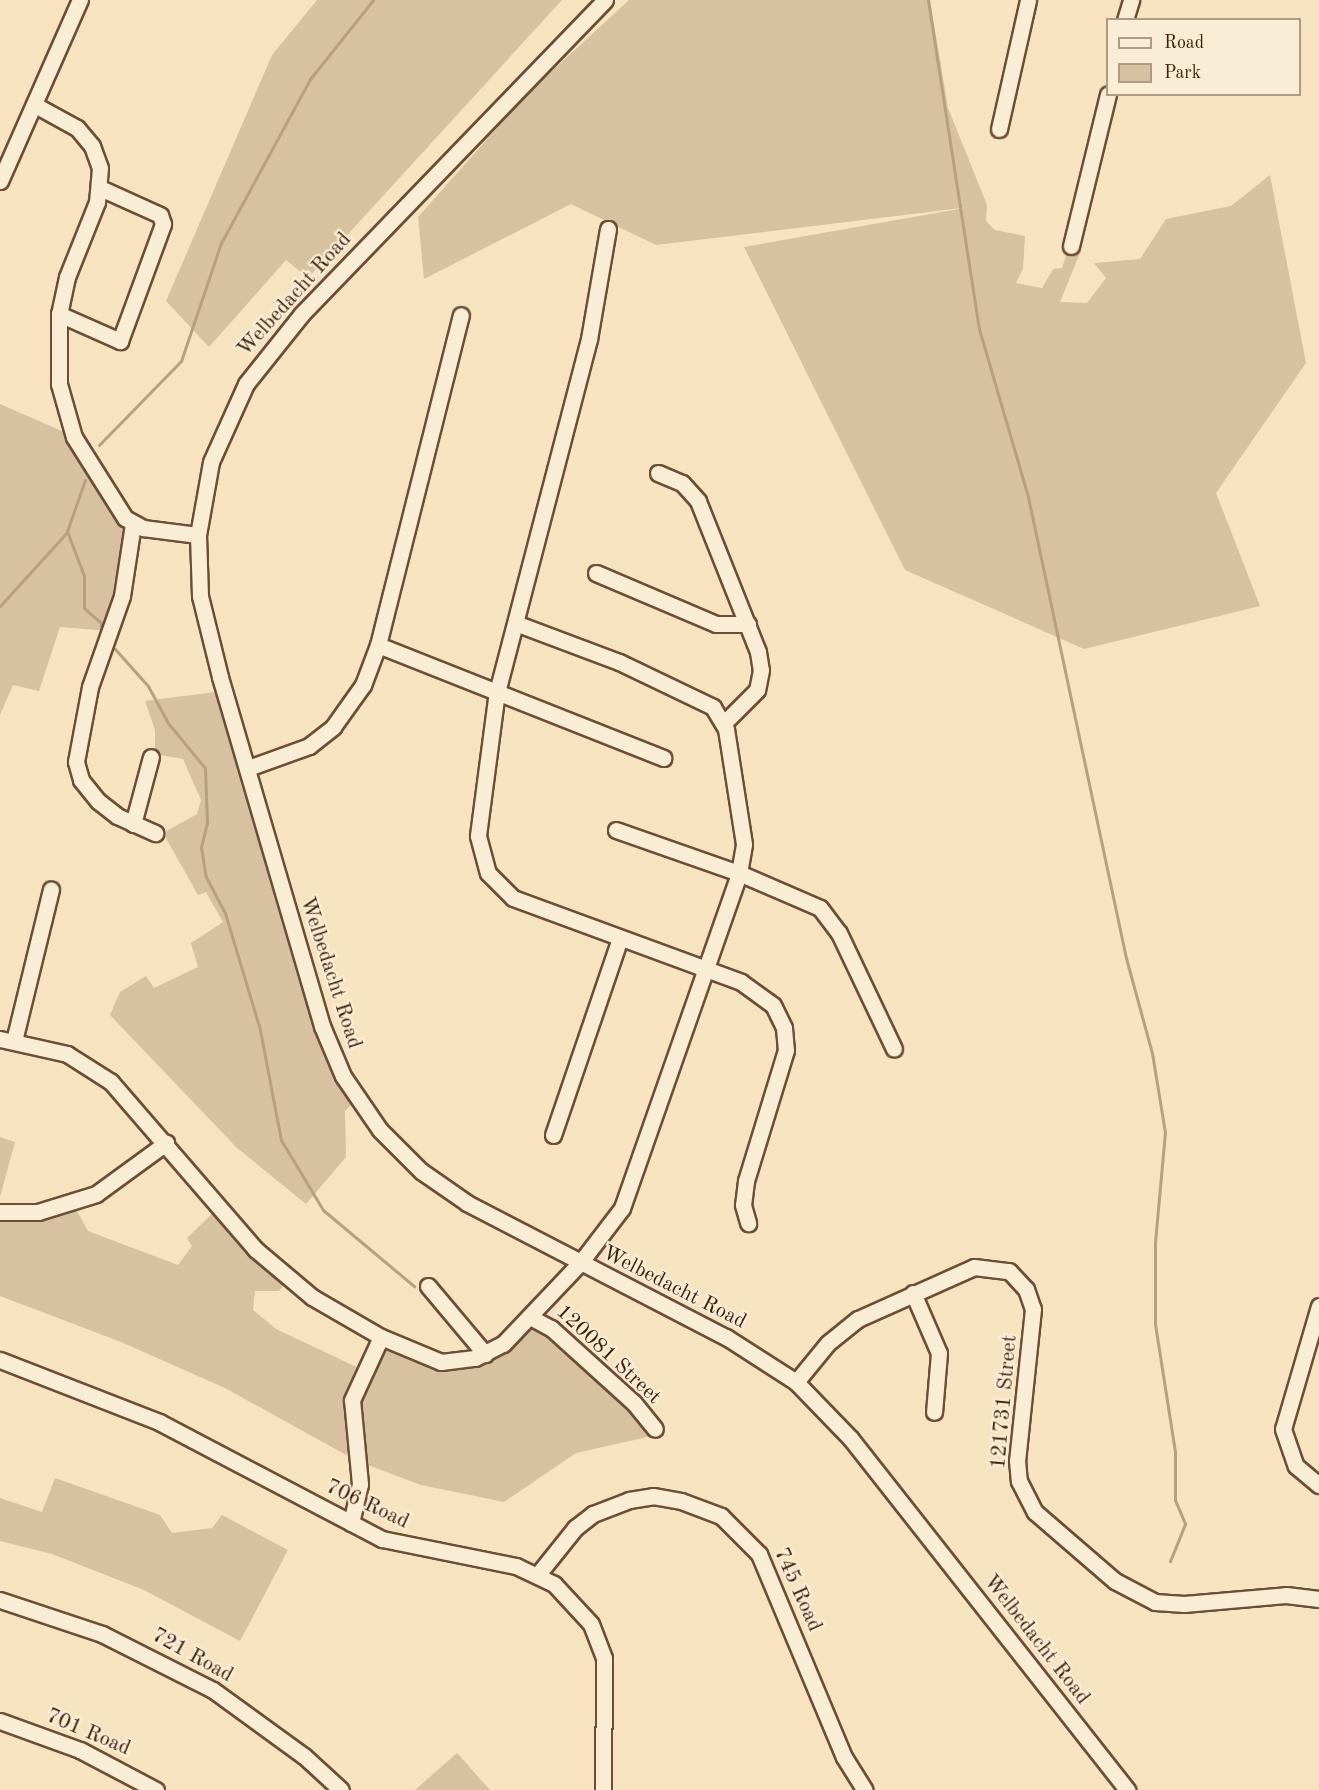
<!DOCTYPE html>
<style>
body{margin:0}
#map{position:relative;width:1319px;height:1790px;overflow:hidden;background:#f7e3c0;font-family:"Old Standard TT",serif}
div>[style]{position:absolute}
.green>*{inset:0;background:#d7c1a1}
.stream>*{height:3px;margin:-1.5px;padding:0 1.5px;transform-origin:1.5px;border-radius:1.5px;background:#b89f82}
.roads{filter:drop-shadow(2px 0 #6c4e37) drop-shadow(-2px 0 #6c4e37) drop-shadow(0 2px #6c4e37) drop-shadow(0 -2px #6c4e37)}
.minor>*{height:15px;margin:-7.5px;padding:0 7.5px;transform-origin:7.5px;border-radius:7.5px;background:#faedd6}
span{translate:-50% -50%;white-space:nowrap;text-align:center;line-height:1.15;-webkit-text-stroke:4.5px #faedd6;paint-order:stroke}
.street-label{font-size:21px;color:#3d1c09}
.legend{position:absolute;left:1106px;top:18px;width:195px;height:78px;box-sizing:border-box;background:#faedd6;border:2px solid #ae9984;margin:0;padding:8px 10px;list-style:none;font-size:18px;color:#3d1c09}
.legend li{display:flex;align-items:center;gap:12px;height:30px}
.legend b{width:30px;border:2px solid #ae9984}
</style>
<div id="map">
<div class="green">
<i style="clip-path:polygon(317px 0,562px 0,308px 278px,286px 260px,209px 347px,166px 301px,272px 55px)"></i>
<i style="clip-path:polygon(629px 0,930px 0,948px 108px,987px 205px,986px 221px,995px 230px,1025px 236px,1023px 269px,1016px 283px,1042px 288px,1053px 269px,1062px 268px,1068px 250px,1080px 253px,1060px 302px,1087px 303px,1106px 278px,1094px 263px,1140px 259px,1166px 219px,1231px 206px,1270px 175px,1306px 363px,1216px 493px,1260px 606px,1084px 649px,905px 570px,744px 247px,970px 207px,656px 245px,571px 204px,424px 279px,418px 217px,527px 94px)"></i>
<i style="clip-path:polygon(0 404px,71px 435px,132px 524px,109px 631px,60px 627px,39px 691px,13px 685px,0 715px)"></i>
<i style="clip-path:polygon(223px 691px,307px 983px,357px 1099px,345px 1111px,346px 1157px,306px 1204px,236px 1147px,110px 1015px,120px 992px,146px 976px,154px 988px,198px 967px,191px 943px,223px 922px,206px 892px,198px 895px,163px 833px,197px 814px,201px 800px,183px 759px,155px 754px,155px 730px,145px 701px)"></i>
<i style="clip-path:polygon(0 1137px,15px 1142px,0 1197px)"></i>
<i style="clip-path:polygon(72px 1202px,88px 1231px,178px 1265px,192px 1246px,187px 1238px,218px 1208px,288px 1280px,279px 1291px,255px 1291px,253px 1310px,276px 1329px,363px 1370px,380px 1337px,464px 1361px,529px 1317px,653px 1429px,652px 1436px,576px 1453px,504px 1502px,421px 1485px,357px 1461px,225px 1388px,121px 1342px,0 1296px,0 1212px)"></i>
<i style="clip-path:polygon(55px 1478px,160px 1515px,172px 1533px,212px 1528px,222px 1515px,288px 1550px,240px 1641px,144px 1590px,52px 1554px,0 1541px,0 1498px,42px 1512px)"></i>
<i style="clip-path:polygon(457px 1753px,490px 1790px,415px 1790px)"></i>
</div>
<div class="stream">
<i style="left:928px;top:0;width:333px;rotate:81.2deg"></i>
<i style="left:979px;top:329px;width:175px;rotate:73.7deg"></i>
<i style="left:1028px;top:497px;width:471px;rotate:78deg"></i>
<i style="left:1126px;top:958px;width:98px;rotate:74.7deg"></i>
<i style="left:1152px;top:1053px;width:80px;rotate:80.7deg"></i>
<i style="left:1165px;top:1132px;width:110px;rotate:95.2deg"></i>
<i style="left:1155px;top:1242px;width:82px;rotate:90deg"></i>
<i style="left:1155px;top:1324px;width:130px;rotate:81.1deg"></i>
<i style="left:1175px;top:1452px;width:48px;rotate:90deg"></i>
<i style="left:1175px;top:1500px;width:26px;rotate:67deg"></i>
<i style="left:1185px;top:1524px;width:40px;rotate:112deg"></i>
<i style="left:99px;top:445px;width:117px;rotate:-45.7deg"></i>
<i style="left:181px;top:361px;width:125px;rotate:-71.3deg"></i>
<i style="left:221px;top:243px;width:187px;rotate:-61.5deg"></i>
<i style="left:310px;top:79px;width:101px;rotate:-51.4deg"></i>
<i style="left:85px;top:480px;width:54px;rotate:109.4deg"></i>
<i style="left:67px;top:531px;width:48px;rotate:69.3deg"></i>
<i style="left:84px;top:576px;width:32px;rotate:90deg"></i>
<i style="left:84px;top:608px;width:23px;rotate:41deg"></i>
<i style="left:101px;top:623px;width:14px;rotate:90deg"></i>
<i style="left:0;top:606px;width:100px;rotate:-47.8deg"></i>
<i style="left:115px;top:649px;width:50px;rotate:48.3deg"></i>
<i style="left:148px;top:686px;width:42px;rotate:61.6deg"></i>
<i style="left:168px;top:723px;width:58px;rotate:50.6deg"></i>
<i style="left:205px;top:768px;width:55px;rotate:87.9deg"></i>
<i style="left:207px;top:823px;width:25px;rotate:104deg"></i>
<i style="left:201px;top:847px;width:30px;rotate:81deg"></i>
<i style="left:206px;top:877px;width:41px;rotate:62.2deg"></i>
<i style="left:225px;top:913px;width:122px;rotate:73.3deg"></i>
<i style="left:260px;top:1030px;width:112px;rotate:79.2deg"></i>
<i style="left:281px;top:1140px;width:82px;rotate:59deg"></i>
<i style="left:323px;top:1210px;width:119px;rotate:39.9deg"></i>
</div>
<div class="roads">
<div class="minor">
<i style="left:605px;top:0;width:438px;rotate:134deg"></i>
<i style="left:301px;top:315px;width:88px;rotate:128.6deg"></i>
<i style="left:246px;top:384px;width:85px;rotate:114.2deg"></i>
<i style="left:211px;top:462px;width:74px;rotate:100.1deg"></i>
<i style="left:198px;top:535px;width:61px;rotate:88.1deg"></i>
<i style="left:200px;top:596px;width:83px;rotate:76.1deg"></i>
<i style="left:220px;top:677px;width:364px;rotate:73.7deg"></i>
<i style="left:322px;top:1026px;width:54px;rotate:67.2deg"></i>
<i style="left:343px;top:1076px;width:65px;rotate:55.6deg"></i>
<i style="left:380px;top:1130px;width:58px;rotate:45deg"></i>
<i style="left:421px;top:1171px;width:56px;rotate:34.8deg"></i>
<i style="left:467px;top:1203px;width:292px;rotate:27.4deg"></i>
<i style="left:726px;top:1337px;width:83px;rotate:32.7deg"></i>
<i style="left:796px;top:1382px;width:79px;rotate:46deg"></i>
<i style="left:851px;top:1439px;width:447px;rotate:51.8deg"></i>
<i style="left:1125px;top:20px;width:21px;rotate:-73deg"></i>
<i style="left:35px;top:105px;width:48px;rotate:28.7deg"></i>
<i style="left:77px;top:128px;width:23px;rotate:50deg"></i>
<i style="left:92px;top:146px;width:23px;rotate:70deg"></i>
<i style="left:100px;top:168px;width:34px;rotate:95deg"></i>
<i style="left:97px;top:202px;width:81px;rotate:111.8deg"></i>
<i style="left:67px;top:277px;width:38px;rotate:102deg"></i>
<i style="left:59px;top:314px;width:70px;rotate:90deg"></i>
<i style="left:59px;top:384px;width:55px;rotate:74.2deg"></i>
<i style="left:74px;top:437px;width:96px;rotate:57.8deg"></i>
<i style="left:125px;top:518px;width:21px;rotate:29deg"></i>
<i style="left:143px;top:528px;width:55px;rotate:7.3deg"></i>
<i style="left:999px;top:129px;width:132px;rotate:-77.3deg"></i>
<i style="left:0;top:181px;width:198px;rotate:-66.2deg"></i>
<i style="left:608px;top:229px;width:112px;rotate:99.8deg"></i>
<i style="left:589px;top:339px;width:364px;rotate:104.6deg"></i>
<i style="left:497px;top:691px;width:146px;rotate:97.5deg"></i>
<i style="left:478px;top:836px;width:38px;rotate:75deg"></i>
<i style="left:488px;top:873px;width:35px;rotate:45deg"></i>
<i style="left:513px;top:898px;width:243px;rotate:20.2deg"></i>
<i style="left:741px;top:982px;width:39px;rotate:36deg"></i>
<i style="left:773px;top:1005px;width:25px;rotate:64deg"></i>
<i style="left:784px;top:1028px;width:22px;rotate:85deg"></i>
<i style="left:786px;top:1050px;width:137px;rotate:107deg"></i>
<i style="left:746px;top:1181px;width:24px;rotate:97deg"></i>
<i style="left:743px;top:1205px;width:19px;rotate:74deg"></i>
<i style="left:1071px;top:246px;width:156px;rotate:-76.3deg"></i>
<i style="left:59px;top:314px;width:67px;rotate:23.9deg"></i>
<i style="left:120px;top:341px;width:125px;rotate:-69.8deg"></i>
<i style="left:163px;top:224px;width:9px;rotate:-108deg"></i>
<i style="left:160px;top:215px;width:66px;rotate:-155.8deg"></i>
<i style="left:658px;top:473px;width:26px;rotate:23deg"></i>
<i style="left:682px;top:483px;width:24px;rotate:48deg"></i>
<i style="left:698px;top:501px;width:162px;rotate:68.3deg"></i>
<i style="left:758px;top:652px;width:18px;rotate:81deg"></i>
<i style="left:761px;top:670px;width:20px;rotate:101deg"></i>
<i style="left:757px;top:690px;width:47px;rotate:135deg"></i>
<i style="left:133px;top:524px;width:73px;rotate:98.7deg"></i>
<i style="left:122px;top:596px;width:96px;rotate:109.4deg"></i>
<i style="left:90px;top:687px;width:76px;rotate:100.6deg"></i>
<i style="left:76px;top:762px;width:19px;rotate:74deg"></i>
<i style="left:81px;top:780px;width:27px;rotate:51deg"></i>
<i style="left:98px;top:801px;width:24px;rotate:38deg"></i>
<i style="left:117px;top:816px;width:42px;rotate:24.1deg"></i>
<i style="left:596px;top:573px;width:130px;rotate:23deg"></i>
<i style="left:716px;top:624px;width:32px"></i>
<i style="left:378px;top:645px;width:307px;rotate:21.6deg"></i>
<i style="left:248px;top:768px;width:65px;rotate:-19.8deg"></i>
<i style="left:309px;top:746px;width:31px;rotate:-38deg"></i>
<i style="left:333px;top:727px;width:52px;rotate:-54.5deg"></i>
<i style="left:363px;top:685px;width:43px;rotate:-69.4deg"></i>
<i style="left:378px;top:645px;width:340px;rotate:-75.9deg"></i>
<i style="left:133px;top:824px;width:69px;rotate:-75deg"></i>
<i style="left:616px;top:830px;width:130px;rotate:19.3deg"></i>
<i style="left:739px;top:873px;width:88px;rotate:23.4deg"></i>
<i style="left:820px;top:908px;width:31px;rotate:53deg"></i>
<i style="left:839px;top:933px;width:128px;rotate:64.6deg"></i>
<i style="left:0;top:1039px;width:69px;rotate:12.6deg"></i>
<i style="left:67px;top:1054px;width:52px;rotate:32.5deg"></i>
<i style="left:111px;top:1082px;width:221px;rotate:49.2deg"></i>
<i style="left:255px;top:1249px;width:75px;rotate:40.1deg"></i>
<i style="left:312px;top:1297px;width:80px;rotate:30.1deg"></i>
<i style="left:381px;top:1337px;width:65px;rotate:22.6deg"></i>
<i style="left:441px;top:1362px;width:34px;rotate:-7deg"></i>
<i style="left:475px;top:1358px;width:31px;rotate:-27deg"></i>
<i style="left:503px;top:1344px;width:112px;rotate:-46.5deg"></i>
<i style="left:580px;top:1263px;width:69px;rotate:-52.6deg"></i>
<i style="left:622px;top:1208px;width:355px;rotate:-70.7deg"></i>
<i style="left:739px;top:873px;width:29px;rotate:-80deg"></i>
<i style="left:744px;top:844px;width:116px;rotate:-98.9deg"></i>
<i style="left:726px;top:729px;width:26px;rotate:-121deg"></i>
<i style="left:713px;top:707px;width:104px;rotate:-154.4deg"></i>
<i style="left:619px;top:662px;width:108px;rotate:-159.4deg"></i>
<i style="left:14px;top:1041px;width:156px;rotate:-76.3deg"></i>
<i style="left:553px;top:1135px;width:208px;rotate:-71.2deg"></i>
<i style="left:0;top:1212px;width:38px"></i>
<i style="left:38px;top:1212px;width:61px;rotate:-17.2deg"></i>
<i style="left:96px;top:1194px;width:87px;rotate:-36.1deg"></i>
<i style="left:428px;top:1286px;width:89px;rotate:50deg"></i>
<i style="left:913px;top:1293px;width:65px;rotate:66.6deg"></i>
<i style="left:939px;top:1353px;width:59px;rotate:94.8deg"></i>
<i style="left:1319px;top:1306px;width:128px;rotate:106.3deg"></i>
<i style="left:1283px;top:1429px;width:39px;rotate:71deg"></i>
<i style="left:1296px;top:1466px;width:30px;rotate:40deg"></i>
<i style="left:530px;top:1317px;width:24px;rotate:28deg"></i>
<i style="left:551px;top:1328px;width:112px;rotate:42.1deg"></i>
<i style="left:634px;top:1403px;width:33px;rotate:51deg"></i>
<i style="left:0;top:1360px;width:171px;rotate:21.3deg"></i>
<i style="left:159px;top:1422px;width:252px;rotate:27.7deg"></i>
<i style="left:382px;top:1539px;width:137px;rotate:11.4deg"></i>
<i style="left:516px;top:1566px;width:42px;rotate:25.3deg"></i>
<i style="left:554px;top:1584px;width:54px;rotate:47.2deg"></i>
<i style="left:591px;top:1624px;width:36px;rotate:69deg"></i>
<i style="left:604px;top:1658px;width:132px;rotate:90.4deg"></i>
<i style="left:796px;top:1382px;width:50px;rotate:-50.6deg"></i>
<i style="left:828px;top:1343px;width:38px;rotate:-39deg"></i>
<i style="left:858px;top:1319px;width:127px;rotate:-24.1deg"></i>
<i style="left:974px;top:1267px;width:35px;rotate:7deg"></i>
<i style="left:1009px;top:1271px;width:25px;rotate:47deg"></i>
<i style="left:1026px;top:1289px;width:21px;rotate:71deg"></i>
<i style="left:1033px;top:1309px;width:152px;rotate:96deg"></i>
<i style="left:1017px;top:1460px;width:21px;rotate:85deg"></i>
<i style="left:1019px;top:1481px;width:35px;rotate:63deg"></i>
<i style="left:1035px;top:1512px;width:106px;rotate:40.8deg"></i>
<i style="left:1115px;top:1581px;width:45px;rotate:27.7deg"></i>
<i style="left:1155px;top:1602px;width:29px;rotate:4deg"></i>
<i style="left:1184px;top:1604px;width:102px;rotate:-5deg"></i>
<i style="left:1286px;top:1595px;width:33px;rotate:7deg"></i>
<i style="left:351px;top:1523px;width:40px;rotate:-77deg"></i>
<i style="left:360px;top:1484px;width:84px;rotate:-95.4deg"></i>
<i style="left:352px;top:1400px;width:69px;rotate:-65.3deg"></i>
<i style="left:539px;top:1573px;width:58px;rotate:-51.3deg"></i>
<i style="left:575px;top:1528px;width:23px;rotate:-38deg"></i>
<i style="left:593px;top:1514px;width:39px;rotate:-21deg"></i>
<i style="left:629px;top:1500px;width:24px;rotate:-9deg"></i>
<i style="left:653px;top:1496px;width:28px;rotate:10deg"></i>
<i style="left:681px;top:1501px;width:43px;rotate:20.6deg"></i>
<i style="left:721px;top:1516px;width:54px;rotate:45deg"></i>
<i style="left:759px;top:1554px;width:220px;rotate:67.3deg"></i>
<i style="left:844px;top:1757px;width:39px;rotate:58deg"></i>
<i style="left:0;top:1600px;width:108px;rotate:18.4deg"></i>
<i style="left:102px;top:1634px;width:124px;rotate:26.8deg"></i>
<i style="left:213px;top:1690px;width:112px;rotate:36deg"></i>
<i style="left:304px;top:1756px;width:50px;rotate:42.6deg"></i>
<i style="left:0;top:1721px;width:85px;rotate:19.9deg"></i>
<i style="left:80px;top:1750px;width:86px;rotate:27.8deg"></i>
</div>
</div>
<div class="street-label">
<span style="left:295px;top:295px;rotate:-48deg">Welbedacht Road</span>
<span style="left:330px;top:973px;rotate:72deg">Welbedacht Road</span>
<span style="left:674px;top:1288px;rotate:27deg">Welbedacht Road</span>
<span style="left:608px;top:1355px;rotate:43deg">120081 Street</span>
<span style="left:1005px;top:1402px;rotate:-85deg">121731 Street</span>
<span style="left:367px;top:1505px;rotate:25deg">706 Road</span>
<span style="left:797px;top:1590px;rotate:66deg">745 Road</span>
<span style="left:1036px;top:1640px;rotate:52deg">Welbedacht Road</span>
<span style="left:192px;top:1656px;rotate:29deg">721 Road</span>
<span style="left:88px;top:1733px;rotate:23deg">701 Road</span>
</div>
<ul class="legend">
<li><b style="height:8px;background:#faedd6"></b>Road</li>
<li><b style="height:16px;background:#d7c1a1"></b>Park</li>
</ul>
</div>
